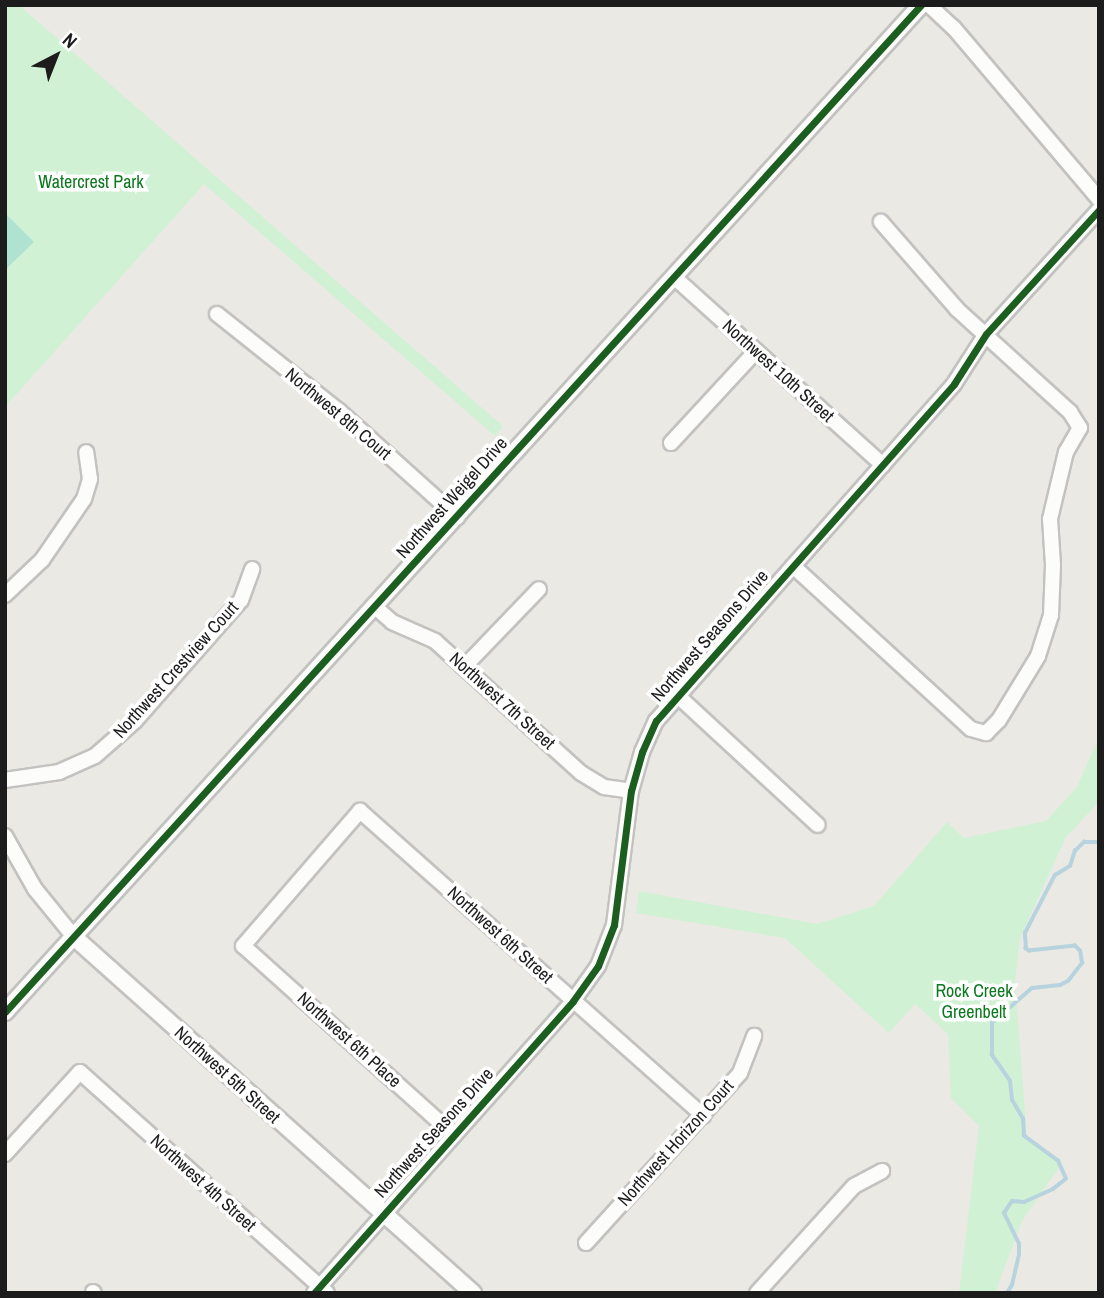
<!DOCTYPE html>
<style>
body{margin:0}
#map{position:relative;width:1104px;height:1298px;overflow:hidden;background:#eae9e4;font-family:"Archivo Narrow",sans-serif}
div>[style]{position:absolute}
.park>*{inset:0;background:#d1f1d4}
.pitch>*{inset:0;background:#afe2d0}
.stream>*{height:3.5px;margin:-1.75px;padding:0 1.75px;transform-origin:1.75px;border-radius:1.75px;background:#b7d3de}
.roads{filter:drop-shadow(2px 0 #c3c2c0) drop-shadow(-2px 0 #c3c2c0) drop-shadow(0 2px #c3c2c0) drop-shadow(0 -2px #c3c2c0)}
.minor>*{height:14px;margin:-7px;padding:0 7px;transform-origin:7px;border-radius:7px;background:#fcfcfb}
.tertiary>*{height:16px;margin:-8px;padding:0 8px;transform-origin:8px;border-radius:8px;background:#fcfcfb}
.cycleway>*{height:7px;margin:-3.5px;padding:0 3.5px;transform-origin:3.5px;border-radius:3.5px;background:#1b5e20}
span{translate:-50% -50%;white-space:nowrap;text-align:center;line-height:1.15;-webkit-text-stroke:7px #fff;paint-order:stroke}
.park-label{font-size:18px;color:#0c781e}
.street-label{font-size:18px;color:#1c1c1c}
.frame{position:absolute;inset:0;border:7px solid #1c1c1c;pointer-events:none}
.north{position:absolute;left:21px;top:21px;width:70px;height:70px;-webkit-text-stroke:5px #fff;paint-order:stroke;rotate:42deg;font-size:19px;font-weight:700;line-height:28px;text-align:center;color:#1c1c1c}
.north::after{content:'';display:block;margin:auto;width:24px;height:32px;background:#1c1c1c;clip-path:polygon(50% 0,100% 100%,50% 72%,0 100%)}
</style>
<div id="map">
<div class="park">
<i style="clip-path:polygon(5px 5px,19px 5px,503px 426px,495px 436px,204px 184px,5px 407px)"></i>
<i style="clip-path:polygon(1099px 737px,1099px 802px,1066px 837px,1020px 938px,1015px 982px,1027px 1137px,1062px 1163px,1022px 1221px,995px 1293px,959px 1293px,979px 1126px,951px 1098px,948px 1034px,915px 1004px,889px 1033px,785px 938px,636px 913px,639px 891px,817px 924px,874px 906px,947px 822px,964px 838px,1046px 821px,1077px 787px)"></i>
</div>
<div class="pitch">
<i style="clip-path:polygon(5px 213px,34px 242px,5px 270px)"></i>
</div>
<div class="stream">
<i style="left:1007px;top:1293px;width:9px;rotate:-58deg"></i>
<i style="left:1012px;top:1285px;width:31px;rotate:-77deg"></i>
<i style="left:1019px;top:1255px;width:11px;rotate:-90deg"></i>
<i style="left:1019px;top:1244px;width:34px;rotate:-116deg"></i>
<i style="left:1004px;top:1213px;width:14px;rotate:-56deg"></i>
<i style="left:1012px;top:1201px;width:12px;rotate:5deg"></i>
<i style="left:1024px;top:1202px;width:32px;rotate:-24deg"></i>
<i style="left:1053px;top:1189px;width:16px;rotate:-38deg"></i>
<i style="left:1066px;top:1179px;width:20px;rotate:-114deg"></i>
<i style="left:1058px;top:1161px;width:42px;rotate:-143.7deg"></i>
<i style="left:1024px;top:1136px;width:17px;rotate:-93deg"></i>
<i style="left:1023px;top:1119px;width:22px;rotate:-120deg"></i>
<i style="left:1012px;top:1100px;width:19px;rotate:-96deg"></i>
<i style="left:1010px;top:1081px;width:32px;rotate:-125deg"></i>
<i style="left:992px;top:1055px;width:32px;rotate:-90deg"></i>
<i style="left:992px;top:1023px;width:53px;rotate:-41.2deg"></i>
<i style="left:1032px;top:988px;width:28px;rotate:-6deg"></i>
<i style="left:1060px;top:985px;width:9px;rotate:-27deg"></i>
<i style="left:1068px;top:981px;width:23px;rotate:-52deg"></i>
<i style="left:1082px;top:963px;width:12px;rotate:-99deg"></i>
<i style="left:1080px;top:951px;width:7px;rotate:-135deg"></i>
<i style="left:1075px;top:946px;width:46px;rotate:173.8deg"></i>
<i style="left:1029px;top:951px;width:4px;rotate:-146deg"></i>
<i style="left:1026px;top:949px;width:16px;rotate:-94deg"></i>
<i style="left:1025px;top:933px;width:65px;rotate:-62.7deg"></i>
<i style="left:1055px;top:875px;width:17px;rotate:-31deg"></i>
<i style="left:1070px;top:866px;width:16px;rotate:-72deg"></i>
<i style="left:1075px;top:851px;width:13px;rotate:-45deg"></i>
<i style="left:1084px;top:842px;width:15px"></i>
</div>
<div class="roads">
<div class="minor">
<i style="left:929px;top:5px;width:33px;rotate:43deg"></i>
<i style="left:953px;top:27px;width:226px;rotate:49.7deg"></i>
<i style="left:674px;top:277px;width:281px;rotate:42deg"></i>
<i style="left:217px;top:314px;width:156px;rotate:38.5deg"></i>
<i style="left:339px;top:411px;width:159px;rotate:41.9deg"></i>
<i style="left:671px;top:443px;width:125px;rotate:-47.3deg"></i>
<i style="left:793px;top:566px;width:241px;rotate:42.5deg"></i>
<i style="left:971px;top:729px;width:16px;rotate:15deg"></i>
<i style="left:986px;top:733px;width:18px;rotate:-45deg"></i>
<i style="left:999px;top:720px;width:75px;rotate:-58.6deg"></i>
<i style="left:1038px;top:656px;width:43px;rotate:-72.4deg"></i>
<i style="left:1051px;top:615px;width:50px;rotate:-87.7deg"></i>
<i style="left:1053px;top:565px;width:46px;rotate:-93.7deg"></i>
<i style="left:1050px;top:519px;width:69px;rotate:-76.6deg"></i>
<i style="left:1066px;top:452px;width:28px;rotate:-60deg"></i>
<i style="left:1080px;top:428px;width:19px;rotate:-122deg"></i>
<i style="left:1070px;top:412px;width:153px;rotate:-137.7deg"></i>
<i style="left:957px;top:309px;width:116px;rotate:-131.1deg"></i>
<i style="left:5px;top:595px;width:51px;rotate:-43.4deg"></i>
<i style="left:42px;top:560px;width:74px;rotate:-55.5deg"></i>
<i style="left:84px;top:499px;width:21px;rotate:-73deg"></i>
<i style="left:90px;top:479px;width:27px;rotate:-98deg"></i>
<i style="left:375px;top:607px;width:23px;rotate:41deg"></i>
<i style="left:392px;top:622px;width:47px;rotate:23.8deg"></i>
<i style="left:435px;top:641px;width:197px;rotate:42.1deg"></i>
<i style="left:581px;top:773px;width:27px;rotate:31deg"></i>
<i style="left:604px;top:787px;width:27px;rotate:8deg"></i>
<i style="left:464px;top:667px;width:108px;rotate:-46.1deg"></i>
<i style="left:678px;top:696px;width:190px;rotate:42.7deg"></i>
<i style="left:5px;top:780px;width:55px;rotate:-8.4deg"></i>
<i style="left:59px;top:772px;width:39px;rotate:-24deg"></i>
<i style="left:95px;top:756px;width:53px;rotate:-41.2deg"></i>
<i style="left:135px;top:721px;width:161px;rotate:-48.8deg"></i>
<i style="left:241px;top:600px;width:33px;rotate:-70deg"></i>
<i style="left:5px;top:836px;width:61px;rotate:60.5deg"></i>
<i style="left:35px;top:889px;width:62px;rotate:50.9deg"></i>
<i style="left:454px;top:1135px;width:283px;rotate:-138.1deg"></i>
<i style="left:243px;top:946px;width:179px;rotate:-49.1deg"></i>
<i style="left:360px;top:811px;width:459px;rotate:41.6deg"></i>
<i style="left:5px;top:1154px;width:111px;rotate:-47.6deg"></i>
<i style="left:80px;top:1072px;width:331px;rotate:41.8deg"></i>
<i style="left:586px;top:1243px;width:229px;rotate:-47.8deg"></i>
<i style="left:740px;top:1073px;width:40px;rotate:-69deg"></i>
<i style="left:93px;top:1292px;width:1px;rotate:45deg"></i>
<i style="left:314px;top:1293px;width:390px;rotate:-48.4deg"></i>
<i style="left:573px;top:1001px;width:43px;rotate:-54.5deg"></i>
<i style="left:598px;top:966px;width:44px;rotate:-68.7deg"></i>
<i style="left:614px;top:925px;width:135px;rotate:-82.8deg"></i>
<i style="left:631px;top:791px;width:41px;rotate:-74.2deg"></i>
<i style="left:642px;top:752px;width:34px;rotate:-66deg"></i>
<i style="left:656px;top:721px;width:450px;rotate:-48.5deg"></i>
<i style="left:954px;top:384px;width:59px;rotate:-57.4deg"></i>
<i style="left:986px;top:334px;width:168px;rotate:-47.7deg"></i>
<i style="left:757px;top:1293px;width:144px;rotate:-47.8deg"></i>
<i style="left:854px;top:1186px;width:32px;rotate:-28deg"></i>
</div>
<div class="tertiary">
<i style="left:74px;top:937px;width:535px;rotate:41.74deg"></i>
<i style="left:5px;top:1012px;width:1361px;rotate:-47.71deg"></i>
</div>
</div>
<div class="cycleway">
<i style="left:5px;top:1012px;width:1361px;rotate:-47.71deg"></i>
<i style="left:314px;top:1293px;width:390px;rotate:-48.4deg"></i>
<i style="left:573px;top:1001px;width:43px;rotate:-54.5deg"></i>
<i style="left:598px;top:966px;width:44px;rotate:-68.7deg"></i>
<i style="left:614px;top:925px;width:135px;rotate:-82.8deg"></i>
<i style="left:631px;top:791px;width:41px;rotate:-74.2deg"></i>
<i style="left:642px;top:752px;width:34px;rotate:-66deg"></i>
<i style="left:656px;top:721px;width:450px;rotate:-48.5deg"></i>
<i style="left:954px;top:384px;width:59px;rotate:-57.4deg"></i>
<i style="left:986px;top:334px;width:168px;rotate:-47.7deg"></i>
</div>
<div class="park-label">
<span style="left:91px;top:182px">Watercrest Park</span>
<span style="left:974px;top:1002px">Rock Creek<br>Greenbelt</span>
</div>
<div class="street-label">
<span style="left:778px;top:371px;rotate:42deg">Northwest 10th Street</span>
<span style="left:338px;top:414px;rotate:40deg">Northwest 8th Court</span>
<span style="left:452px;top:498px;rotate:-48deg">Northwest Weigel Drive</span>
<span style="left:710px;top:636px;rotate:-49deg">Northwest Seasons Drive</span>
<span style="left:176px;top:670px;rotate:-48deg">Northwest Crestview Court</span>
<span style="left:502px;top:701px;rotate:42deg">Northwest 7th Street</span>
<span style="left:500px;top:935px;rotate:42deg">Northwest 6th Street</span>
<span style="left:349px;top:1040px;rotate:42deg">Northwest 6th Place</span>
<span style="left:227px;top:1075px;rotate:42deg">Northwest 5th Street</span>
<span style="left:434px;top:1133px;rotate:-48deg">Northwest Seasons Drive</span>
<span style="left:676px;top:1143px;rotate:-48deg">Northwest Horizon Court</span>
<span style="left:203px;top:1183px;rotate:42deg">Northwest 4th Street</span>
</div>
<div class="frame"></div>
<div class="north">N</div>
</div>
